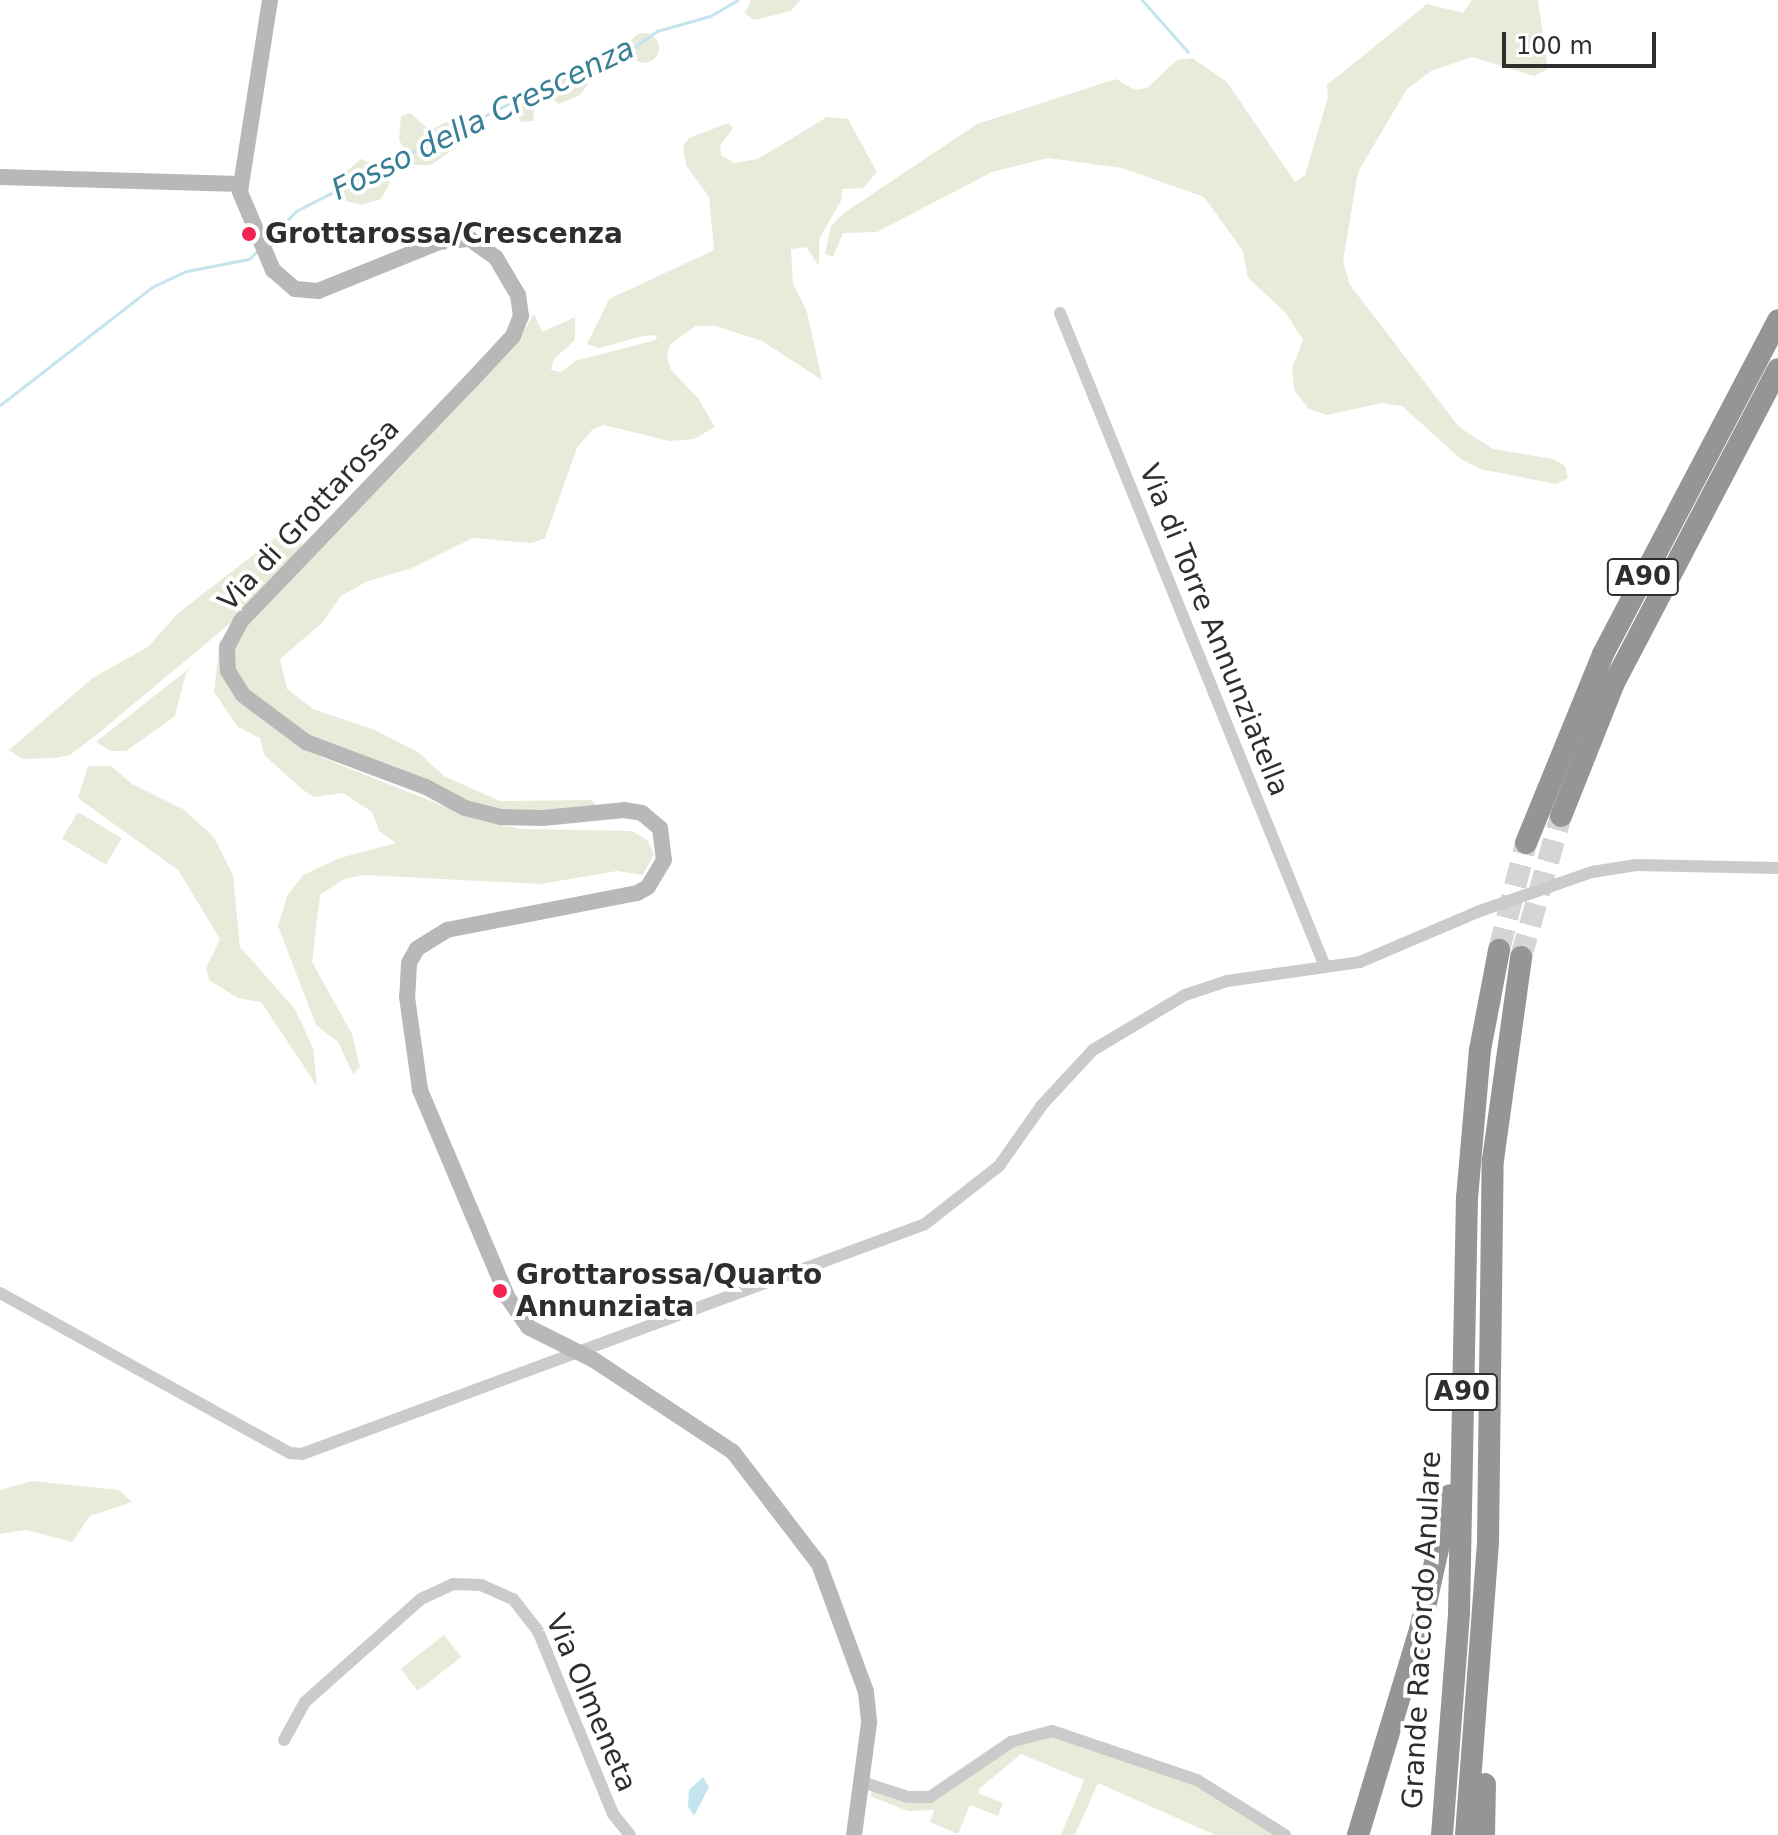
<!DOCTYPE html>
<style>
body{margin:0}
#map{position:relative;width:1778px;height:1835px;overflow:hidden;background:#fff;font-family:"DejaVu Sans",sans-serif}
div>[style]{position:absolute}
.green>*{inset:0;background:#e7ecda;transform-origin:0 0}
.round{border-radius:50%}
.water>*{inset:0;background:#c5e4ee}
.stream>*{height:3px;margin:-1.5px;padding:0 1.5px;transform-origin:1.5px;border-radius:1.5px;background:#c5e4ee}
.highway-tunnel>*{height:22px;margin-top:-11px;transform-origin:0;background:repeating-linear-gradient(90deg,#d5d5d5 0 22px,transparent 0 33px)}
.street>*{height:12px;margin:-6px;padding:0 6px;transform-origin:6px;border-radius:6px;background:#cbcbcb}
.secondary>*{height:16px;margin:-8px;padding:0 8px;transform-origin:8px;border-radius:8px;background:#b8b8b8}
.highway>*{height:22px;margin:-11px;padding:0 11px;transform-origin:11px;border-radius:11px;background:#959595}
.dots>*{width:22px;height:22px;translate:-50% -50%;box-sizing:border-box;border:4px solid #fff;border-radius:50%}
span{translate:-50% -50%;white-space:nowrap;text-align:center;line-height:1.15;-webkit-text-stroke:8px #fff;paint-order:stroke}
.shield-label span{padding:2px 6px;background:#fff;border:2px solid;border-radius:6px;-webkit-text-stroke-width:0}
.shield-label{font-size:26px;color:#2e2e2e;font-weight:700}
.poi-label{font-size:28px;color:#2e2e2e;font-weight:700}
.left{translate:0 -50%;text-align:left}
.street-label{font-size:28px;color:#2e2e2e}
.water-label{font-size:30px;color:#367f95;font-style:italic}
.scale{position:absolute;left:1502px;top:32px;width:154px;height:36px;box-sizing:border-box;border:4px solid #2e2e2e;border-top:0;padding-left:10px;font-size:24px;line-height:28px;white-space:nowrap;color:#2e2e2e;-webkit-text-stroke:6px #fff;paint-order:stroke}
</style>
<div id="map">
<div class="green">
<i style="clip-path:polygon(751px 0,800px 0,791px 11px,754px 20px,745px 14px)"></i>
<i style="clip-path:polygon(1472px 0,1538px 0,1548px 69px,1534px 76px,1472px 57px,1431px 71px,1407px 89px,1358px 172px,1343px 262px,1350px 285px,1459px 427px,1493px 449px,1553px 459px,1565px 466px,1568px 478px,1556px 484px,1480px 469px,1461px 459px,1402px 406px,1382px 403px,1327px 415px,1309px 409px,1294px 390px,1292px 368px,1303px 340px,1285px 312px,1248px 278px,1243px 251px,1204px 197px,1122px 168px,1048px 158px,992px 172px,877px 232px,843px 233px,833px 257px,825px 254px,831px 226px,844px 213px,977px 124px,1116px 79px,1135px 90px,1147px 88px,1177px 60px,1192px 58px,1227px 82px,1295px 182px,1305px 175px,1328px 97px,1327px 85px,1427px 4px,1463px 13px)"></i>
<i class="round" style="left:629px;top:33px;width:30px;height:30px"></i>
<i style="clip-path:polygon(585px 64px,600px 67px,580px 95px,559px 104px,548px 96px,536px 98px,533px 121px,521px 122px,514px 108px,517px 93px)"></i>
<i style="clip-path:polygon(410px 113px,430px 130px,451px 120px,461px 130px,460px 145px,431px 165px,414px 165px,399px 140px,401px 116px)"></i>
<i style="clip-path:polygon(827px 117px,848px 119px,877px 172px,863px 188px,842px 189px,841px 201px,819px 239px,819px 266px,806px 247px,791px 249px,793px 283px,807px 312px,822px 380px,762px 341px,716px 326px,696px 326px,670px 344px,667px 356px,671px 370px,698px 398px,715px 427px,694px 439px,669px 441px,604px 425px,592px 430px,577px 448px,545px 538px,532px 543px,473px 538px,412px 568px,366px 582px,341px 596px,322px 623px,280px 659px,287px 689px,313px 709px,375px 730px,418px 752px,444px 776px,500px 801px,591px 800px,597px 806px,507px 815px,332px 753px,245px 692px,234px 670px,235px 641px,248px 624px,516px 344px,534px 314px,542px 332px,575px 317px,575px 340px,554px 359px,551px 370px,561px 372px,575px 361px,656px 340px,657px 335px,643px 336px,599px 348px,587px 344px,609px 299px,714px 250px,709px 197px,686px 165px,683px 146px,689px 138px,728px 123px,733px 128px,720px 146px,721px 155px,734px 163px,758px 159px)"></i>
<i style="clip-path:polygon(361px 159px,388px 169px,390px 183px,381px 199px,362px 205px,337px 199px,333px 183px)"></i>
<i style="clip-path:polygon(293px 524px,306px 526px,301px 548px,233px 621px,100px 732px,70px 755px,55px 758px,22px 759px,9px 750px,94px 677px,148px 647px,177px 614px)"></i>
<i style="clip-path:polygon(220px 638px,248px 707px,323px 758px,479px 820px,522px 829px,632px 831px,647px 840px,654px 854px,643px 875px,617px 871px,541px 884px,364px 875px,344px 879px,320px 895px,312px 962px,352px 1034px,360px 1067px,353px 1074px,338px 1042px,316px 1025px,278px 926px,287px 896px,303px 875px,340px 858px,396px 843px,379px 831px,372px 812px,343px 793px,314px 797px,303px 790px,264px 755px,260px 738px,238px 727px,214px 692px)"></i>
<i style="clip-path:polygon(196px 663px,186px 673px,175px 716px,126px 751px,111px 751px,96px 742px)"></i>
<i style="clip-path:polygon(88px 766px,111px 766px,132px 784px,183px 809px,214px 837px,233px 875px,240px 947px,295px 1009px,313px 1048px,317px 1086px,261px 1002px,238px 998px,209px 980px,206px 968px,220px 939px,178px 870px,78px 798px)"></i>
<i style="left:78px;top:812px;width:51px;height:31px;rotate:31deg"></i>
<i style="clip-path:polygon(32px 1481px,119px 1490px,132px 1502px,90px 1516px,72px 1542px,26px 1530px,0 1534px,0 1490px)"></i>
<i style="left:444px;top:1635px;width:28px;height:55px;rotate:52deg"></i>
<i style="clip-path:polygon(1058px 1735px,1197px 1784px,1277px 1835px,1215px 1835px,1098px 1783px,1075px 1835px,1061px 1835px,1084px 1780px,1021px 1754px,980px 1788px,978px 1793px,1003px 1803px,998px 1816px,970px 1805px,958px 1834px,930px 1822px,934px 1810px,908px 1811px,870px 1796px,872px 1791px,922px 1803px,1005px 1750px)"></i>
</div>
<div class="water">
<i style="clip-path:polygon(703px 1777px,709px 1787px,694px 1816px,688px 1807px,689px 1790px)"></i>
</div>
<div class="stream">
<i style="left:1142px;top:0;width:69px;rotate:48.5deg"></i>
<i style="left:268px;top:240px;width:40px;rotate:-46deg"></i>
<i style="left:296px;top:211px;width:53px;rotate:-27.1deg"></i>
<i style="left:343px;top:187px;width:236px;rotate:-26.7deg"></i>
<i style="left:554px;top:81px;width:79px;rotate:-21.7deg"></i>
<i style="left:627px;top:52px;width:37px;rotate:-35deg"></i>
<i style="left:657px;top:31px;width:55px;rotate:-15.8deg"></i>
<i style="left:710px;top:16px;width:32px;rotate:-30deg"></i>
<i style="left:0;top:405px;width:192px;rotate:-37.8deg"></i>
<i style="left:152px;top:287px;width:38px;rotate:-25deg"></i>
<i style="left:187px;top:271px;width:63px;rotate:-11deg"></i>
<i style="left:249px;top:259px;width:14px;rotate:-45deg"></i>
</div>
<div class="highway-tunnel">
<i style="left:1499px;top:950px;width:110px;rotate:-75.8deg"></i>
<i style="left:1521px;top:957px;width:147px;rotate:-74.2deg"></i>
</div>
<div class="street">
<i style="left:1060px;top:313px;width:702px;rotate:67.93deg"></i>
<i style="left:0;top:1293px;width:331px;rotate:28.9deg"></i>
<i style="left:290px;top:1453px;width:12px;rotate:5deg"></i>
<i style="left:302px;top:1454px;width:664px;rotate:-20.26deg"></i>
<i style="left:925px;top:1224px;width:94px;rotate:-38.1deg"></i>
<i style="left:999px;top:1166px;width:75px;rotate:-54.8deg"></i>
<i style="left:1042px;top:1105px;width:75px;rotate:-47.2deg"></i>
<i style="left:1093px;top:1050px;width:107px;rotate:-30.9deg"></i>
<i style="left:1185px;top:995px;width:44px;rotate:-18.4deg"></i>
<i style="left:1227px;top:981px;width:134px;rotate:-8.1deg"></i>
<i style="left:1360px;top:962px;width:127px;rotate:-23.1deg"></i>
<i style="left:1477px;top:912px;width:122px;rotate:-19.2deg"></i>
<i style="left:1592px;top:872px;width:45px;rotate:-9deg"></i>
<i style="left:1636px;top:865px;width:142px;rotate:1.2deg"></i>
<i style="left:284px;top:1740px;width:43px;rotate:-61.1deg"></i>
<i style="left:305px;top:1702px;width:155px;rotate:-41.6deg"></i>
<i style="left:421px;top:1599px;width:35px;rotate:-25deg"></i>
<i style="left:453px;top:1584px;width:28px;rotate:2deg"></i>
<i style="left:481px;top:1585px;width:35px;rotate:24deg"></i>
<i style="left:513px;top:1599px;width:41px;rotate:52deg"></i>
<i style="left:538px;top:1631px;width:198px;rotate:67.7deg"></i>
<i style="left:613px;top:1814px;width:27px;rotate:51deg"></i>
<i style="left:862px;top:1782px;width:48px;rotate:18.1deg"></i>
<i style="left:908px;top:1797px;width:22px"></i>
<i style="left:930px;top:1797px;width:98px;rotate:-34.2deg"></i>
<i style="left:1011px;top:1742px;width:42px;rotate:-15deg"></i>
<i style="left:1052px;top:1731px;width:153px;rotate:18.7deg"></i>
<i style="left:1197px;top:1780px;width:104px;rotate:32deg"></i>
</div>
<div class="secondary">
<i style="left:270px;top:0;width:194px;rotate:98.9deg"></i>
<i style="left:240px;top:192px;width:85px;rotate:67.1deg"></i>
<i style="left:273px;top:270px;width:29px;rotate:41deg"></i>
<i style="left:295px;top:289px;width:23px;rotate:5deg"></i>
<i style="left:318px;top:291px;width:131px;rotate:-22deg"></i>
<i style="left:439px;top:242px;width:31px;rotate:-6deg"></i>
<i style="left:470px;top:239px;width:32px;rotate:36deg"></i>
<i style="left:496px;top:258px;width:43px;rotate:59.3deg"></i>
<i style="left:518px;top:295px;width:21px;rotate:82deg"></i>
<i style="left:521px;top:316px;width:22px;rotate:112deg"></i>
<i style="left:513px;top:336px;width:59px;rotate:132.9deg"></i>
<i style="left:473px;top:379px;width:335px;rotate:133.8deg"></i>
<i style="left:241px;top:621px;width:30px;rotate:118deg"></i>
<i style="left:227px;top:647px;width:24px;rotate:88deg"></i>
<i style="left:228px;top:671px;width:28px;rotate:58deg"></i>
<i style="left:243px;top:695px;width:79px;rotate:36.7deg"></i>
<i style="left:306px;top:742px;width:128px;rotate:20.6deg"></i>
<i style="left:426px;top:787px;width:44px;rotate:28.3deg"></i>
<i style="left:465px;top:808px;width:37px;rotate:14deg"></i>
<i style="left:501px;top:817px;width:42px;rotate:1.4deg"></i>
<i style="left:543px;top:818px;width:81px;rotate:-5.6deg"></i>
<i style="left:624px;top:810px;width:18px;rotate:9deg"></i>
<i style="left:642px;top:813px;width:23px;rotate:40deg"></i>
<i style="left:660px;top:828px;width:32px;rotate:83deg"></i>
<i style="left:664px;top:860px;width:31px;rotate:121deg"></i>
<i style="left:648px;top:887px;width:13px;rotate:151deg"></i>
<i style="left:637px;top:893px;width:194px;rotate:169deg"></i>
<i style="left:447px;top:930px;width:36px;rotate:148deg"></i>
<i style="left:417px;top:949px;width:16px;rotate:120deg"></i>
<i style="left:409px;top:963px;width:34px;rotate:93deg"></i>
<i style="left:407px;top:997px;width:94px;rotate:82deg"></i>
<i style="left:420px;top:1090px;width:226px;rotate:67.1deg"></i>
<i style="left:508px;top:1298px;width:35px;rotate:55deg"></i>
<i style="left:528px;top:1327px;width:74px;rotate:26.6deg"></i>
<i style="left:594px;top:1360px;width:167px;rotate:33.5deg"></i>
<i style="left:733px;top:1452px;width:141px;rotate:52.5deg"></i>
<i style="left:819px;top:1564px;width:136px;rotate:69.8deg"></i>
<i style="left:866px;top:1692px;width:31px;rotate:84deg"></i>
<i style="left:869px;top:1723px;width:113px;rotate:97.6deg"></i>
<i style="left:0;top:177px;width:240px;rotate:1.7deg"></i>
</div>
<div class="highway">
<i style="left:1561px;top:816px;width:143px;rotate:-68.3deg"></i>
<i style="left:1614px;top:683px;width:354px;rotate:-62.4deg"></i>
<i style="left:1526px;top:843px;width:204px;rotate:-67.8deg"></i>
<i style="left:1603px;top:654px;width:377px;rotate:-62.3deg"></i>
<i style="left:1358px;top:1835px;width:214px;rotate:-73.2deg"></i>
<i style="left:1420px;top:1630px;width:138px;rotate:-77.5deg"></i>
<i style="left:1442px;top:1835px;width:223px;rotate:-85.6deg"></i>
<i style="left:1459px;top:1613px;width:415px;rotate:-88.9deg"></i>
<i style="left:1467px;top:1198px;width:149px;rotate:-85deg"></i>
<i style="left:1480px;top:1050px;width:102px;rotate:-79.2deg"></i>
<i style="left:1466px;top:1835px;width:294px;rotate:-85.7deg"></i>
<i style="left:1488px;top:1542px;width:382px;rotate:-89.3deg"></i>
<i style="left:1493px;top:1160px;width:205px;rotate:-82.1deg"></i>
<i style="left:1484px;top:1835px;width:51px;rotate:-88.9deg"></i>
</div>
<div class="dots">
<i style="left:249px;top:234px;background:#f12452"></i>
<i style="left:500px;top:1291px;background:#f12452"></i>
</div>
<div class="shield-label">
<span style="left:1643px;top:577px">A90</span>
<span style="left:1462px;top:1392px">A90</span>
</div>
<div class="poi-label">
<span class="left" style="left:265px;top:234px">Grottarossa/Crescenza</span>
<span class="left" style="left:516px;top:1291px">Grottarossa/Quarto<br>Annunziata</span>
</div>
<div class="street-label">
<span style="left:309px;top:515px;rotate:-47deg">Via di Grottarossa</span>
<span style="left:1214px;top:630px;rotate:68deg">Via di Torre Annunziatella</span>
<span style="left:1422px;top:1630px;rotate:-87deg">Grande Raccordo Anulare</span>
<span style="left:591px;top:1703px;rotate:67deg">Via Olmeneta</span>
</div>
<div class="water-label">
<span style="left:483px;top:119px;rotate:-26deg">Fosso della Crescenza</span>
</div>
<div class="scale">100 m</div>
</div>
